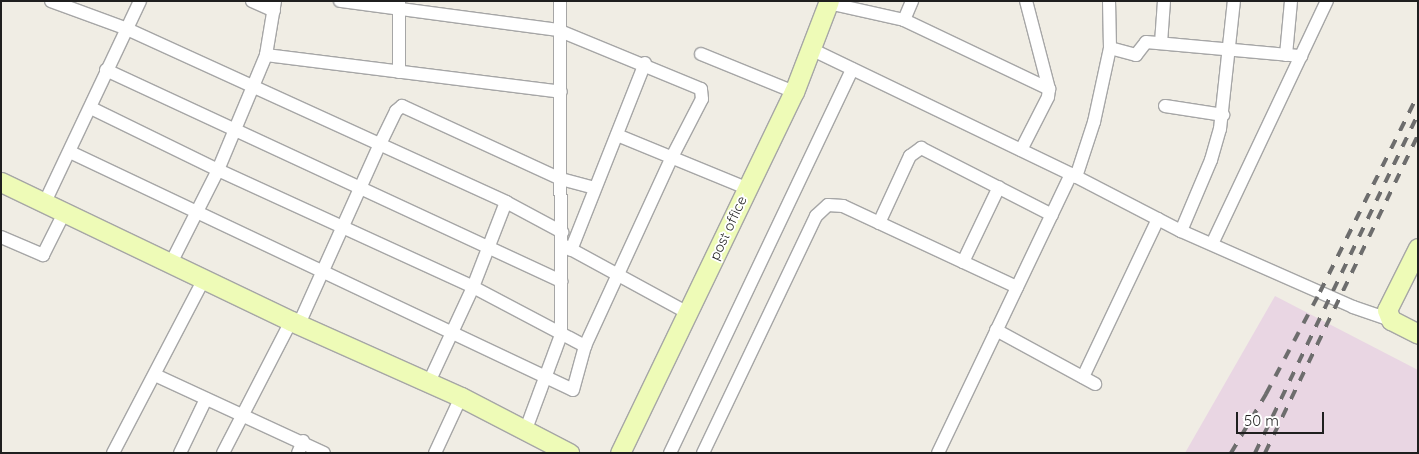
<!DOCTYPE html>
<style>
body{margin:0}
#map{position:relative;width:1419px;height:454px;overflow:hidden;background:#f0ede4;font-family:Quicksand,sans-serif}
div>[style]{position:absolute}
.industrial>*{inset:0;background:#e9d6e3}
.roads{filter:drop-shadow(1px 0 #a6a6a6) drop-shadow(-1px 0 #a6a6a6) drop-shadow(0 1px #a6a6a6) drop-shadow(0 -1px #a6a6a6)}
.street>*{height:12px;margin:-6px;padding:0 6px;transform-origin:6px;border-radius:6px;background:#fff}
.secondary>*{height:19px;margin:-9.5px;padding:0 9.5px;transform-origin:9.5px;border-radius:9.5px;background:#eefbb7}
.rail>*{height:4px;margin-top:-2px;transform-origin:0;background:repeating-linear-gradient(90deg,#6d6d6d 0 10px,transparent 0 20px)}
span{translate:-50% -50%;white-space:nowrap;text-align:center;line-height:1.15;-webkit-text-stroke:4px #fff;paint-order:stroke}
.street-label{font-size:14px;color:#1f1f1f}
.frame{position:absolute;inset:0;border:2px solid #1f1f1f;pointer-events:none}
.scale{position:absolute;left:1236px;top:412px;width:88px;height:22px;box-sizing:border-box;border:2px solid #1f1f1f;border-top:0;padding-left:6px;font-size:15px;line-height:18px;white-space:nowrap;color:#1f1f1f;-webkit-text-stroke:4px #fff;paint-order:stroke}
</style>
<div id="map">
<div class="industrial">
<i style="clip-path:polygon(1275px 296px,1418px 370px,1418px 453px,1185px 453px)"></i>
</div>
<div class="roads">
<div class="street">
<i style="left:51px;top:1px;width:81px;rotate:20.2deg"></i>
<i style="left:127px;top:29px;width:417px;rotate:24.5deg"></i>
<i style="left:506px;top:202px;width:64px;rotate:28.2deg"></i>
<i style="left:252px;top:1px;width:24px;rotate:24deg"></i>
<i style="left:275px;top:1px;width:55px;rotate:99.5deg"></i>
<i style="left:266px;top:55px;width:297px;rotate:7.1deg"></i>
<i style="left:828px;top:3px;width:78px;rotate:12.6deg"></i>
<i style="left:904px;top:20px;width:161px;rotate:25.4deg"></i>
<i style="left:904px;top:20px;width:21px;rotate:-67deg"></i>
<i style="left:1161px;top:43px;width:42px;rotate:-85.9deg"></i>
<i style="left:1110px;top:48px;width:27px;rotate:15deg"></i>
<i style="left:1136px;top:55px;width:16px;rotate:-52deg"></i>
<i style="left:1146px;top:42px;width:156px;rotate:5.2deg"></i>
<i style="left:813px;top:50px;width:286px;rotate:25.7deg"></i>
<i style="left:1071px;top:174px;width:124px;rotate:27.4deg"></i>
<i style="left:1181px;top:231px;width:188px;rotate:23.8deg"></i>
<i style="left:1353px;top:307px;width:40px;rotate:18.9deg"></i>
<i style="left:701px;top:54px;width:100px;rotate:22.2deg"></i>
<i style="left:1286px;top:55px;width:54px;rotate:-84.7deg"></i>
<i style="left:106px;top:70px;width:502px;rotate:24.88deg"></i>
<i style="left:399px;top:72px;width:70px;rotate:-90deg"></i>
<i style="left:1165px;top:106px;width:59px;rotate:8.8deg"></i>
<i style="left:91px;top:108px;width:141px;rotate:26deg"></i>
<i style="left:218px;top:170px;width:281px;rotate:24.6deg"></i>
<i style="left:473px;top:287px;width:127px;rotate:27.8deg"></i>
<i style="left:617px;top:135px;width:139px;rotate:22.3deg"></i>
<i style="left:1021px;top:150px;width:59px;rotate:-63deg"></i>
<i style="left:1048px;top:97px;width:8px;rotate:-83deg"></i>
<i style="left:1049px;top:89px;width:91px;rotate:-104.6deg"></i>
<i style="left:70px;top:152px;width:556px;rotate:25.32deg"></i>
<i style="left:573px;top:390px;width:46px;rotate:-74.7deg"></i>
<i style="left:585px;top:346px;width:208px;rotate:-65.3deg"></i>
<i style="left:672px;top:157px;width:65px;rotate:-62.7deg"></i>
<i style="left:702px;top:99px;width:10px;rotate:-96deg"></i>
<i style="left:701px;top:89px;width:155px;rotate:-157.6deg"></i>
<i style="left:558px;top:30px;width:220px;rotate:-172.4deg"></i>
<i style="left:1076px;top:177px;width:58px;rotate:-71.9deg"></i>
<i style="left:1094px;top:122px;width:76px;rotate:-77.8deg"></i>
<i style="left:1110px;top:48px;width:47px;rotate:-91.2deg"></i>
<i style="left:45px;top:202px;width:222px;rotate:-64.7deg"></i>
<i style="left:879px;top:223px;width:74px;rotate:-65.2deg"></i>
<i style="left:910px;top:156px;width:14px;rotate:-36deg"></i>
<i style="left:921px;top:148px;width:147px;rotate:27.1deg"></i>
<i style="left:1181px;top:231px;width:77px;rotate:-67.1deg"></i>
<i style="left:1211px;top:160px;width:32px;rotate:-74deg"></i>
<i style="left:1220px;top:129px;width:129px;rotate:-83.8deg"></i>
<i style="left:1px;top:237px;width:46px;rotate:23.2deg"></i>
<i style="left:43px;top:255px;width:47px;rotate:-63.4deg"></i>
<i style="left:1212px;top:244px;width:269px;rotate:-64.7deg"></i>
<i style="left:565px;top:246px;width:140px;rotate:28.6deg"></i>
<i style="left:571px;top:250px;width:201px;rotate:-68.4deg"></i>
<i style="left:172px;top:261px;width:102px;rotate:-63.2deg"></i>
<i style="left:218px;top:170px;width:125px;rotate:-67.3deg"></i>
<i style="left:963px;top:262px;width:83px;rotate:-64.4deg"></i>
<i style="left:299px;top:324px;width:195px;rotate:-65.8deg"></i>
<i style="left:379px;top:146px;width:39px;rotate:-64deg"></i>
<i style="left:396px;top:111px;width:8px;rotate:-40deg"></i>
<i style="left:402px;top:106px;width:175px;rotate:24.7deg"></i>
<i style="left:561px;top:179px;width:34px;rotate:15deg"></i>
<i style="left:996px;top:330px;width:113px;rotate:28.6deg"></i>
<i style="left:155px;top:375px;width:186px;rotate:24.8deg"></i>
<i style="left:1083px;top:377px;width:175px;rotate:-64.6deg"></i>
<i style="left:429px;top:382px;width:105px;rotate:-65.1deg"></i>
<i style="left:473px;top:287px;width:91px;rotate:-68.8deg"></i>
<i style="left:526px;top:429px;width:100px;rotate:-69.6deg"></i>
<i style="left:561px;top:335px;width:334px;rotate:-90.2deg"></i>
<i style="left:113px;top:453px;width:196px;rotate:-62.4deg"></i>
<i style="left:180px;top:453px;width:60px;rotate:-64.3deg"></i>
<i style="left:223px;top:453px;width:148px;rotate:-62.7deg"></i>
<i style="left:298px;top:453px;width:13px;rotate:-67deg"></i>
<i style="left:435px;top:453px;width:62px;rotate:-65.1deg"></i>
<i style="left:670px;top:453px;width:425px;rotate:-64.6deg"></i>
<i style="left:703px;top:453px;width:263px;rotate:-64.5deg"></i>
<i style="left:816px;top:216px;width:16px;rotate:-43deg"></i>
<i style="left:828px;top:205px;width:15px;rotate:4deg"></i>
<i style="left:843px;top:206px;width:192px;rotate:25deg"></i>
<i style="left:938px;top:453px;width:309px;rotate:-64.5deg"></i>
</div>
<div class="secondary">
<i style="left:1px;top:182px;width:322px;rotate:25.6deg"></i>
<i style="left:291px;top:321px;width:186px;rotate:24.1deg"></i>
<i style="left:461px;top:397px;width:122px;rotate:27.4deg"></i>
<i style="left:1418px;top:248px;width:69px;rotate:116.6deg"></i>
<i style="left:1387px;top:310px;width:11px;rotate:68deg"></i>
<i style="left:1391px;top:320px;width:30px;rotate:27deg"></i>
<i style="left:620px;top:453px;width:401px;rotate:-64.3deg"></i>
<i style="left:794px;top:92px;width:97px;rotate:-69deg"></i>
</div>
</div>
<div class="rail">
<i style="left:1231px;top:453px;width:69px;rotate:-59.3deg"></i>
<i style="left:1266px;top:394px;width:115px;rotate:-62.1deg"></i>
<i style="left:1320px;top:292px;width:220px;rotate:-63.6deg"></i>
<i style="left:1255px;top:453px;width:376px;rotate:-64.3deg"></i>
<i style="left:1265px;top:453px;width:353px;rotate:-64.3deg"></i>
</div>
<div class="street-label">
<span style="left:728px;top:228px;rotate:-65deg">post office</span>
</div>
<div class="frame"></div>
<div class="scale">50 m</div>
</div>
